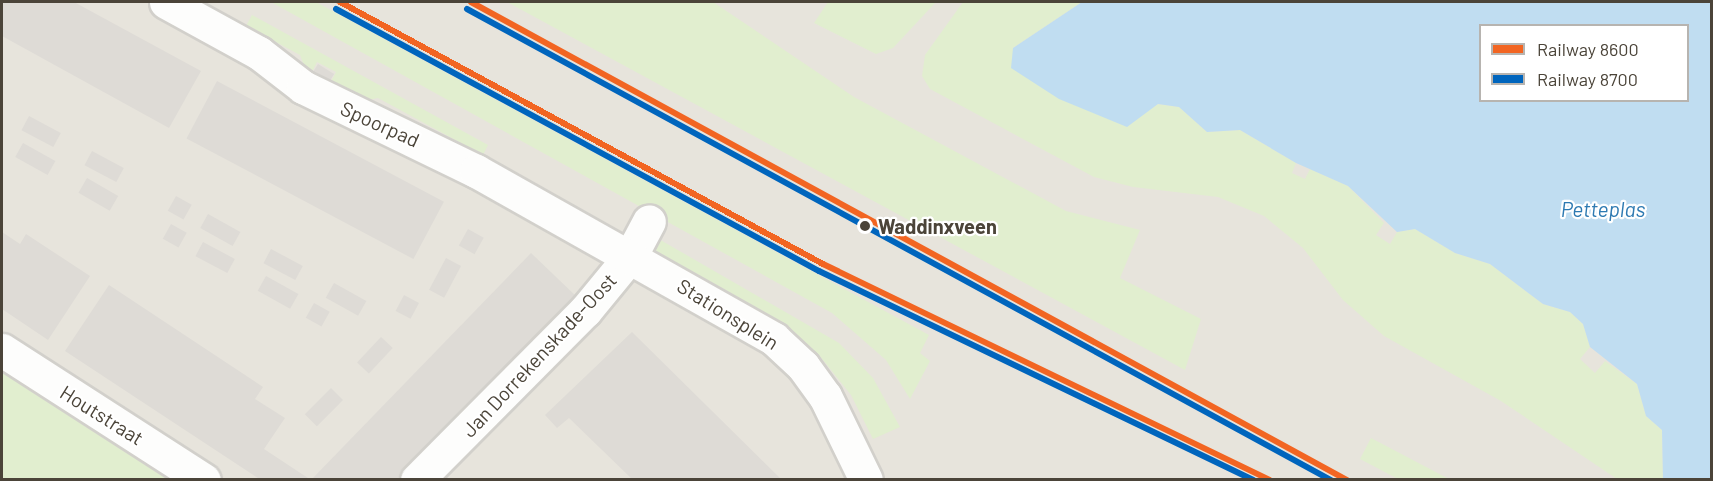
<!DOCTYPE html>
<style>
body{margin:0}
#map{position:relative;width:1713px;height:481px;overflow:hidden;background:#f4f2ee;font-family:Barlow,sans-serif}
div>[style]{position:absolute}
.residential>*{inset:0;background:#e7e4dc}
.green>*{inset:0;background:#e1eecf}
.water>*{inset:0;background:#c0ddf1}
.building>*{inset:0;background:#dedbd6;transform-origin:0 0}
.roads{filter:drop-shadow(2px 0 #d2d0cb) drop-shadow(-2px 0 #d2d0cb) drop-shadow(0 2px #d2d0cb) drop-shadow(0 -2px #d2d0cb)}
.pedestrian>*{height:33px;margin:-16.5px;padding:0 16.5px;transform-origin:16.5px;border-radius:16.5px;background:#fdfdfc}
.minor>*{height:33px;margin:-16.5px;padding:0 16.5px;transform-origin:16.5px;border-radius:16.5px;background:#fdfdfc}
.rail-1>*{height:6px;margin:-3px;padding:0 3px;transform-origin:3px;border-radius:3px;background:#f26522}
.rail-2>*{height:6px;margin:-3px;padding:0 3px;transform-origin:3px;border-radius:3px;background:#0065bd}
.dots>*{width:16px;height:16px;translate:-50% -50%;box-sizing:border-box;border:3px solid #fff;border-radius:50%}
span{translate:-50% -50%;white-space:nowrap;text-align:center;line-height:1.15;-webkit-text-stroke:4.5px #fff;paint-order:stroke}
.street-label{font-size:20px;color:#4b4439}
.stop-label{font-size:20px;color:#4b4439;font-weight:700}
.left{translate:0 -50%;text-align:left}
.water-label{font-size:21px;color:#2e7ab2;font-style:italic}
.frame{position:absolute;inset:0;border:3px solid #4b4439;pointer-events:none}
.legend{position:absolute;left:1479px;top:24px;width:210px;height:78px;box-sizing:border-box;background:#fff;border:2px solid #b7b4b0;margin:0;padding:8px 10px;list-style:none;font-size:18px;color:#4b4439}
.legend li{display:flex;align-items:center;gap:12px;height:30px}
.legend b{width:30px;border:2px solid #b7b4b0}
</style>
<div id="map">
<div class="residential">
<i style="clip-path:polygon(evenodd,2px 2px,1711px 2px,1711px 479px,2px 479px,2px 2px,1480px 26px,1688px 26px,1688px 100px,1480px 100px,1480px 26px)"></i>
</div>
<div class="green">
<i style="clip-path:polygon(271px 2px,316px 2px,929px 335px,920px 353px,930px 361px,910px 399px,886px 360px,832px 313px)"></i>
<i style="clip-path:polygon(507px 2px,713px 2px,854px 97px,1066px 211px,1140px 230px,1120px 278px,1201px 319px,1185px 370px)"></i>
<i style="clip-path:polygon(828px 2px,936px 2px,893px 48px,876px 54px,814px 23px)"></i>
<i style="clip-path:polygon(963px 2px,1082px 2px,1013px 48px,1144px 113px,1158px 104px,1179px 107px,1207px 132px,1240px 130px,1296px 163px,1292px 173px,1305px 179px,1310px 169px,1348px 186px,1384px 223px,1376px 235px,1390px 244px,1397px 232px,1415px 229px,1455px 253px,1490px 264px,1543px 304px,1570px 312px,1583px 324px,1590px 347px,1580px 359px,1595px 373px,1605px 361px,1637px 384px,1646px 416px,1662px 430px,1663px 479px,1617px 479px,1501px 401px,1384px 336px,1343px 300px,1303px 248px,1264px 216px,1218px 197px,1133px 187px,1094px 177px,930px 89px,922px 76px,925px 55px)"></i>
<i style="clip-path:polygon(252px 15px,488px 145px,483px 155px,378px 98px,354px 103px,327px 89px,336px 72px,317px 62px,309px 78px,300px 55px,246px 26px)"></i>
<i style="clip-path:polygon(657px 238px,839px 343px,873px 378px,900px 427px,873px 439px,851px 395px,819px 355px,762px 311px,651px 249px)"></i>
<i style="clip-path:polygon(2px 368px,179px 479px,2px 479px)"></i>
<i style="clip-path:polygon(1371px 438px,1449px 479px,1398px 479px,1360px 459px)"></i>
</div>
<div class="water">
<i style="clip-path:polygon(evenodd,1082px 2px,1711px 2px,1711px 479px,1663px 479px,1662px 430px,1646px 416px,1637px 384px,1590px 347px,1583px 324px,1570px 312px,1543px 304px,1490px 264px,1455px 253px,1415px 229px,1397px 232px,1348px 186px,1296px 163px,1240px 130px,1207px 132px,1179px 107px,1158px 104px,1127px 127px,1059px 99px,1011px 68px,1013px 48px,1082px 2px,1480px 26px,1688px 26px,1688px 100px,1480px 100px,1480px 26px)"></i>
</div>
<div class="building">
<i style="clip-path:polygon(2px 2px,74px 2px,201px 71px,169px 128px,2px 36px)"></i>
<i style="left:318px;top:64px;width:19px;height:16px;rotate:32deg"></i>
<i style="left:217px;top:81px;width:257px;height:65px;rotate:28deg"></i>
<i style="left:29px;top:116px;width:36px;height:16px;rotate:28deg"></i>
<i style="left:23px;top:143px;width:37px;height:16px;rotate:29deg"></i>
<i style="left:92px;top:151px;width:36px;height:16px;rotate:28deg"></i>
<i style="left:87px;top:178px;width:36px;height:17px;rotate:30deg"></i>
<i style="left:176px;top:196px;width:18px;height:17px;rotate:29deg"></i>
<i style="left:208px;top:214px;width:37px;height:16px;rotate:29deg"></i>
<i style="left:171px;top:224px;width:18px;height:17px;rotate:29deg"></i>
<i style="left:468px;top:229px;width:18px;height:19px;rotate:29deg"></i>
<i style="clip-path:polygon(2px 232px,20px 244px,26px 234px,90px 276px,48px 340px,2px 309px)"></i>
<i style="left:203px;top:242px;width:36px;height:16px;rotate:28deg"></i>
<i style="left:271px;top:249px;width:36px;height:16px;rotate:28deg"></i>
<i style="clip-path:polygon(531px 253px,578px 298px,402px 480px,311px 480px)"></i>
<i style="left:446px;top:258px;width:17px;height:36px;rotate:28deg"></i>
<i style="left:266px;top:276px;width:37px;height:17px;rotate:29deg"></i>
<i style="left:334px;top:283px;width:37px;height:17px;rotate:29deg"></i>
<i style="clip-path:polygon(109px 285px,263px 387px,255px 399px,285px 418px,264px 449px,311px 480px,261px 480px,65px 351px)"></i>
<i style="left:404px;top:295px;width:17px;height:18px;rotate:28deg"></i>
<i style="left:314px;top:303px;width:18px;height:17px;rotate:29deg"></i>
<i style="clip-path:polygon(632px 332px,782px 480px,633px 480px,569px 418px,557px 428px,545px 415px)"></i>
<i style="left:381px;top:337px;width:16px;height:35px;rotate:43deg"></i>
<i style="left:331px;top:388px;width:17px;height:37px;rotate:45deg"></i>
</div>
<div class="roads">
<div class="pedestrian">
<i style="left:2px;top:350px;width:240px;rotate:32.8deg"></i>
<i style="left:417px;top:480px;width:238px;rotate:-45.2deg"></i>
<i style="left:585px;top:311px;width:72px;rotate:-50.6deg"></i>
<i style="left:631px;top:255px;width:38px;rotate:-62deg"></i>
</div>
<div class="minor">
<i style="left:166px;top:2px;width:106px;rotate:28.7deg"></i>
<i style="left:259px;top:53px;width:56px;rotate:37.7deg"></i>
<i style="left:303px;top:87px;width:192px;rotate:25.9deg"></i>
<i style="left:476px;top:171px;width:342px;rotate:29.4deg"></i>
<i style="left:774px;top:339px;width:40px;rotate:43deg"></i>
<i style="left:803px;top:366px;width:37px;rotate:54deg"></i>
<i style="left:825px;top:396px;width:93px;rotate:64deg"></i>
</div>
</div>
<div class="rail-1">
<i style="left:340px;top:2px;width:549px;rotate:28.48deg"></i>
<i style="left:823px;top:264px;width:496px;rotate:25.8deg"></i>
<i style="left:471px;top:2px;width:998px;rotate:28.62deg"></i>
</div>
<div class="rail-2">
<i style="left:336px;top:9px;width:549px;rotate:28.48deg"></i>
<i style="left:819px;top:271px;width:482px;rotate:25.7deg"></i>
<i style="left:467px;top:9px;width:984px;rotate:28.6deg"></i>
</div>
<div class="dots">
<i style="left:865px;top:226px;background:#4b4439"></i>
</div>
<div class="street-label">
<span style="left:380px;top:124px;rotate:24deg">Spoorpad</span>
<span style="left:728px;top:314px;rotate:32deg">Stationsplein</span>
<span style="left:539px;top:355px;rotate:-47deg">Jan Dorrekenskade-Oost</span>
<span style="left:102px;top:415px;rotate:32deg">Houtstraat</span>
</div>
<div class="stop-label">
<span class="left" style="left:878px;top:226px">Waddinxveen</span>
</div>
<div class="water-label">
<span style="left:1603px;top:209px">Petteplas</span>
</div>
<div class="frame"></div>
<ul class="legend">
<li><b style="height:8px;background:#f26522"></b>Railway 8600</li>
<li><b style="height:8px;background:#0065bd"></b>Railway 8700</li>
</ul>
</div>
